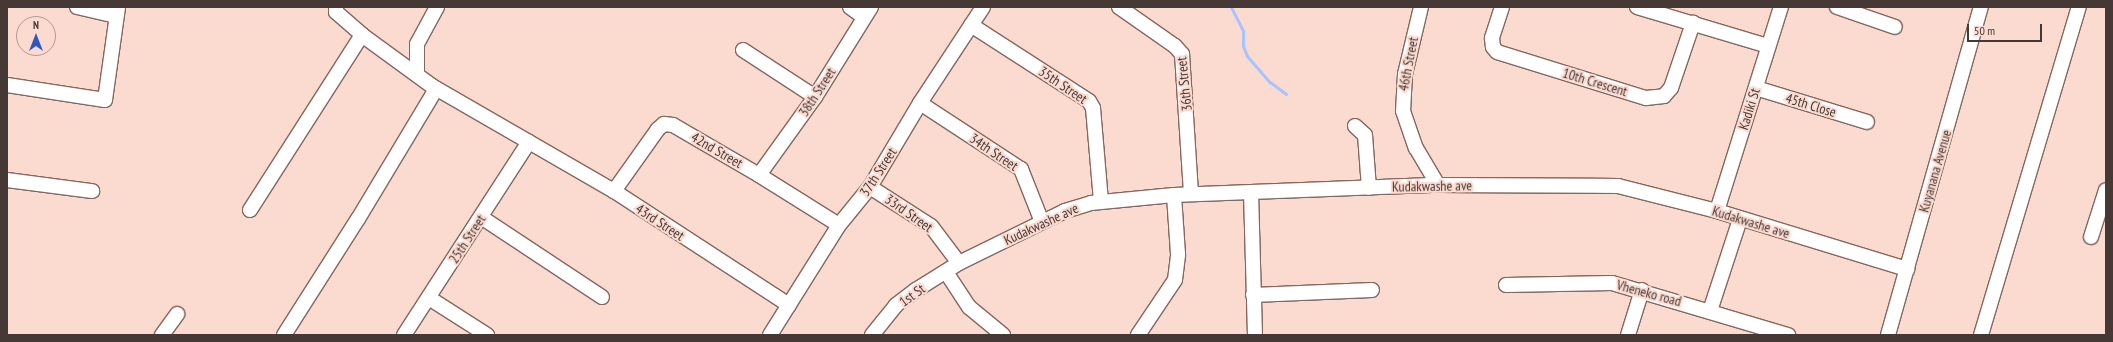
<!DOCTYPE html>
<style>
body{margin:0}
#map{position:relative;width:2113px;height:342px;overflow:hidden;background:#fbdad0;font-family:"PT Sans Narrow",sans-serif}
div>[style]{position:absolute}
.stream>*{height:3px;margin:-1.5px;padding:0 1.5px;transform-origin:1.5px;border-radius:1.5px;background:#a8c4ff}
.roads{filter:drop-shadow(1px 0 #84675e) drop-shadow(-1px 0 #84675e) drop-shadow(0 1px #84675e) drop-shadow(0 -1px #84675e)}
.minor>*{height:14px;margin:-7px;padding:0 7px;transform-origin:7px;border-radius:7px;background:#fff}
span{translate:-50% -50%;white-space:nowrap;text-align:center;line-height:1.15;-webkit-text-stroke:4px #fbdad0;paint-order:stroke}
.street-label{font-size:14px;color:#463935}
.frame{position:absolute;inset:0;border:8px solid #463935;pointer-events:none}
.north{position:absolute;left:16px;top:16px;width:40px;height:40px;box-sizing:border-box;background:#fbdad0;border:1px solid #b39a92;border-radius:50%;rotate:0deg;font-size:11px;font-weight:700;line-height:16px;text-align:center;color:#463935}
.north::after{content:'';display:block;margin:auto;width:14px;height:18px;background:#2e57c6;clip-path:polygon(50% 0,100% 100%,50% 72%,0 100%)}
.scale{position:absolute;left:1967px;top:24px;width:75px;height:18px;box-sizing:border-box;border:2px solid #463935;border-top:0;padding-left:5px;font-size:12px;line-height:14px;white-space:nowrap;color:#463935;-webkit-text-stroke:3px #fbdad0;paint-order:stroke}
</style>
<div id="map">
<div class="stream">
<i style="left:1231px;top:7px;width:27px;rotate:63deg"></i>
<i style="left:1243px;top:31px;width:15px;rotate:90deg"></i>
<i style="left:1243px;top:46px;width:11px;rotate:68deg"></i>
<i style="left:1247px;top:56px;width:35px;rotate:49deg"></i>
<i style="left:1270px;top:82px;width:20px;rotate:37deg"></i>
</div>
<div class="roads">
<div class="minor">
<i style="left:77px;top:7px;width:40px;rotate:13deg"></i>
<i style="left:336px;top:7px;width:5px;rotate:90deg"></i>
<i style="left:336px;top:12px;width:35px;rotate:41deg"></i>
<i style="left:362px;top:35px;width:87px;rotate:36.1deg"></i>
<i style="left:432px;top:86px;width:210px;rotate:30deg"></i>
<i style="left:614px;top:191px;width:209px;rotate:33.1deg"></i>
<i style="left:850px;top:7px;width:17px;rotate:36deg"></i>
<i style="left:1119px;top:7px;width:68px;rotate:34.9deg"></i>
<i style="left:1175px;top:46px;width:11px;rotate:49deg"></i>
<i style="left:1182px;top:54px;width:140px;rotate:86.3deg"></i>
<i style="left:1421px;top:7px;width:69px;rotate:103.4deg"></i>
<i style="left:1405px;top:74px;width:37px;rotate:93deg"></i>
<i style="left:1403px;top:111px;width:39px;rotate:71deg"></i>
<i style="left:1416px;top:148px;width:43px;rotate:59.3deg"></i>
<i style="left:1502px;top:7px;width:33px;rotate:108deg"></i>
<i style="left:1492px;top:38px;width:9px;rotate:84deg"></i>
<i style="left:1493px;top:47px;width:6px;rotate:51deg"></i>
<i style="left:1497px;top:52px;width:156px;rotate:17.2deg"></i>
<i style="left:1646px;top:98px;width:18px;rotate:-6deg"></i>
<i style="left:1664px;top:96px;width:11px;rotate:-49deg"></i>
<i style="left:1671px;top:88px;width:69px;rotate:-71.3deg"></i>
<i style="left:1637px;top:7px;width:137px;rotate:16.6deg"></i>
<i style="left:1837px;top:7px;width:61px;rotate:19deg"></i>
<i style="left:971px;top:25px;width:140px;rotate:32.8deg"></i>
<i style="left:1089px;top:101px;width:8px;rotate:60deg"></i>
<i style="left:1093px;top:108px;width:94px;rotate:85.1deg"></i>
<i style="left:743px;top:50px;width:86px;rotate:33.1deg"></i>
<i style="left:417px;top:75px;width:31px;rotate:-90deg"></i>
<i style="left:417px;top:44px;width:42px;rotate:-61.6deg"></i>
<i style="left:7px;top:85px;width:99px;rotate:8.7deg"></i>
<i style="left:105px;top:100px;width:94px;rotate:-82deg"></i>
<i style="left:1756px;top:88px;width:116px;rotate:17deg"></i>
<i style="left:920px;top:103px;width:121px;rotate:33.2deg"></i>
<i style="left:1021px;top:169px;width:57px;rotate:68.4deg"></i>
<i style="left:1355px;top:126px;width:13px;rotate:42deg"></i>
<i style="left:1365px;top:135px;width:53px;rotate:85.7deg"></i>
<i style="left:759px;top:175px;width:96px;rotate:-54.3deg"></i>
<i style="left:815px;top:97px;width:106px;rotate:-58.1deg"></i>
<i style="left:7px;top:180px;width:86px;rotate:7.4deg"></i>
<i style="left:870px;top:187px;width:72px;rotate:32.6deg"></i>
<i style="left:931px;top:226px;width:46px;rotate:52.9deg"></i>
<i style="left:614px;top:191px;width:76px;rotate:-54.6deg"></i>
<i style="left:658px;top:129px;width:8px;rotate:-40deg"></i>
<i style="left:664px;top:124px;width:9px;rotate:6deg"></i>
<i style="left:673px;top:125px;width:99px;rotate:30.2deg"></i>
<i style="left:759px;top:175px;width:94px;rotate:32deg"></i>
<i style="left:1251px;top:192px;width:143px;rotate:88.4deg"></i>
<i style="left:250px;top:210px;width:208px;rotate:-57.4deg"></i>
<i style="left:1717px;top:211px;width:214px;rotate:-72.6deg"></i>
<i style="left:481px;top:217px;width:145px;rotate:33.5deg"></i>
<i style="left:2091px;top:237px;width:49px;rotate:-72.3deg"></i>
<i style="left:946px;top:272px;width:42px;rotate:56.7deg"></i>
<i style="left:969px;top:307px;width:44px;rotate:39.5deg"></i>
<i style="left:1506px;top:285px;width:106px;rotate:-1.1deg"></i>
<i style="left:1612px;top:283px;width:184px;rotate:16.5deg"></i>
<i style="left:1253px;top:295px;width:119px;rotate:-2.4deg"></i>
<i style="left:429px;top:298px;width:69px;rotate:32.5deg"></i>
<i style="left:1710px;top:311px;width:97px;rotate:-71.9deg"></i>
<i style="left:162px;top:335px;width:26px;rotate:-54deg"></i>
<i style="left:284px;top:335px;width:138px;rotate:-57.5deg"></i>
<i style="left:358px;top:219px;width:152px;rotate:-59deg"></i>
<i style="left:404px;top:335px;width:230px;rotate:-57.1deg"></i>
<i style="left:770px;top:335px;width:130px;rotate:-57.9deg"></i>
<i style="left:839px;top:225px;width:49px;rotate:-50.8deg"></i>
<i style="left:870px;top:187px;width:98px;rotate:-59.2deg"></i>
<i style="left:920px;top:103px;width:115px;rotate:-56.7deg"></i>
<i style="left:872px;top:335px;width:38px;rotate:-51deg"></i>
<i style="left:896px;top:305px;width:25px;rotate:-37deg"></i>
<i style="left:916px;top:290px;width:51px;rotate:-32.1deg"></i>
<i style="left:959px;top:263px;width:118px;rotate:-26.1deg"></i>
<i style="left:1065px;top:211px;width:27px;rotate:-17deg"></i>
<i style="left:1091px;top:203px;width:83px;rotate:-5.5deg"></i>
<i style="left:1174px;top:195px;width:264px;rotate:-2.2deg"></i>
<i style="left:1438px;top:185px;width:180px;rotate:0.3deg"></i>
<i style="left:1618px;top:186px;width:102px;rotate:14.2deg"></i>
<i style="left:1717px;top:211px;width:199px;rotate:17deg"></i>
<i style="left:1138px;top:335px;width:66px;rotate:-56.1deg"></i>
<i style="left:1175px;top:280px;width:26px;rotate:-83deg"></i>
<i style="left:1178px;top:254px;width:59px;rotate:-93.9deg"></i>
<i style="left:1628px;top:335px;width:47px;rotate:-72.7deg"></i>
<i style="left:1888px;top:335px;width:341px;rotate:-74.2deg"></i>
<i style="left:1981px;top:335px;width:342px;rotate:-73.4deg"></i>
</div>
</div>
<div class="street-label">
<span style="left:1408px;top:64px;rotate:-79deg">46th Street</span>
<span style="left:1595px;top:82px;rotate:17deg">10th Crescent</span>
<span style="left:1184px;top:84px;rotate:-96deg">36th Street</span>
<span style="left:1063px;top:85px;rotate:34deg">35th Street</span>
<span style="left:817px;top:92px;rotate:-57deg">38th Street</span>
<span style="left:1811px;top:105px;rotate:17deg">45th Close</span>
<span style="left:1749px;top:109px;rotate:-73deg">Kadiki St</span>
<span style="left:717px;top:150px;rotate:30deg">42nd Street</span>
<span style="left:994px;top:152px;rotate:34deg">34th Street</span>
<span style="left:1935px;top:171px;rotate:-74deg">Kuyanana Avenue</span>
<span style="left:878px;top:172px;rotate:-57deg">37th Street</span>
<span style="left:1432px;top:186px;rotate:-1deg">Kudakwashe ave</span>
<span style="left:909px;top:213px;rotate:35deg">33rd Street</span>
<span style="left:660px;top:222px;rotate:33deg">43rd Street</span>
<span style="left:1751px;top:222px;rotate:17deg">Kudakwashe ave</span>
<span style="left:1041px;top:224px;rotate:-25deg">Kudakwashe ave</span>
<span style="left:467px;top:239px;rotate:-57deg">25th Street</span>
<span style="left:1649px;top:293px;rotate:15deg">Vheneko road</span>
<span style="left:912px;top:295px;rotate:-36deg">1st St</span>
</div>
<div class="frame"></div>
<div class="north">N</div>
<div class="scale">50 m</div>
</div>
